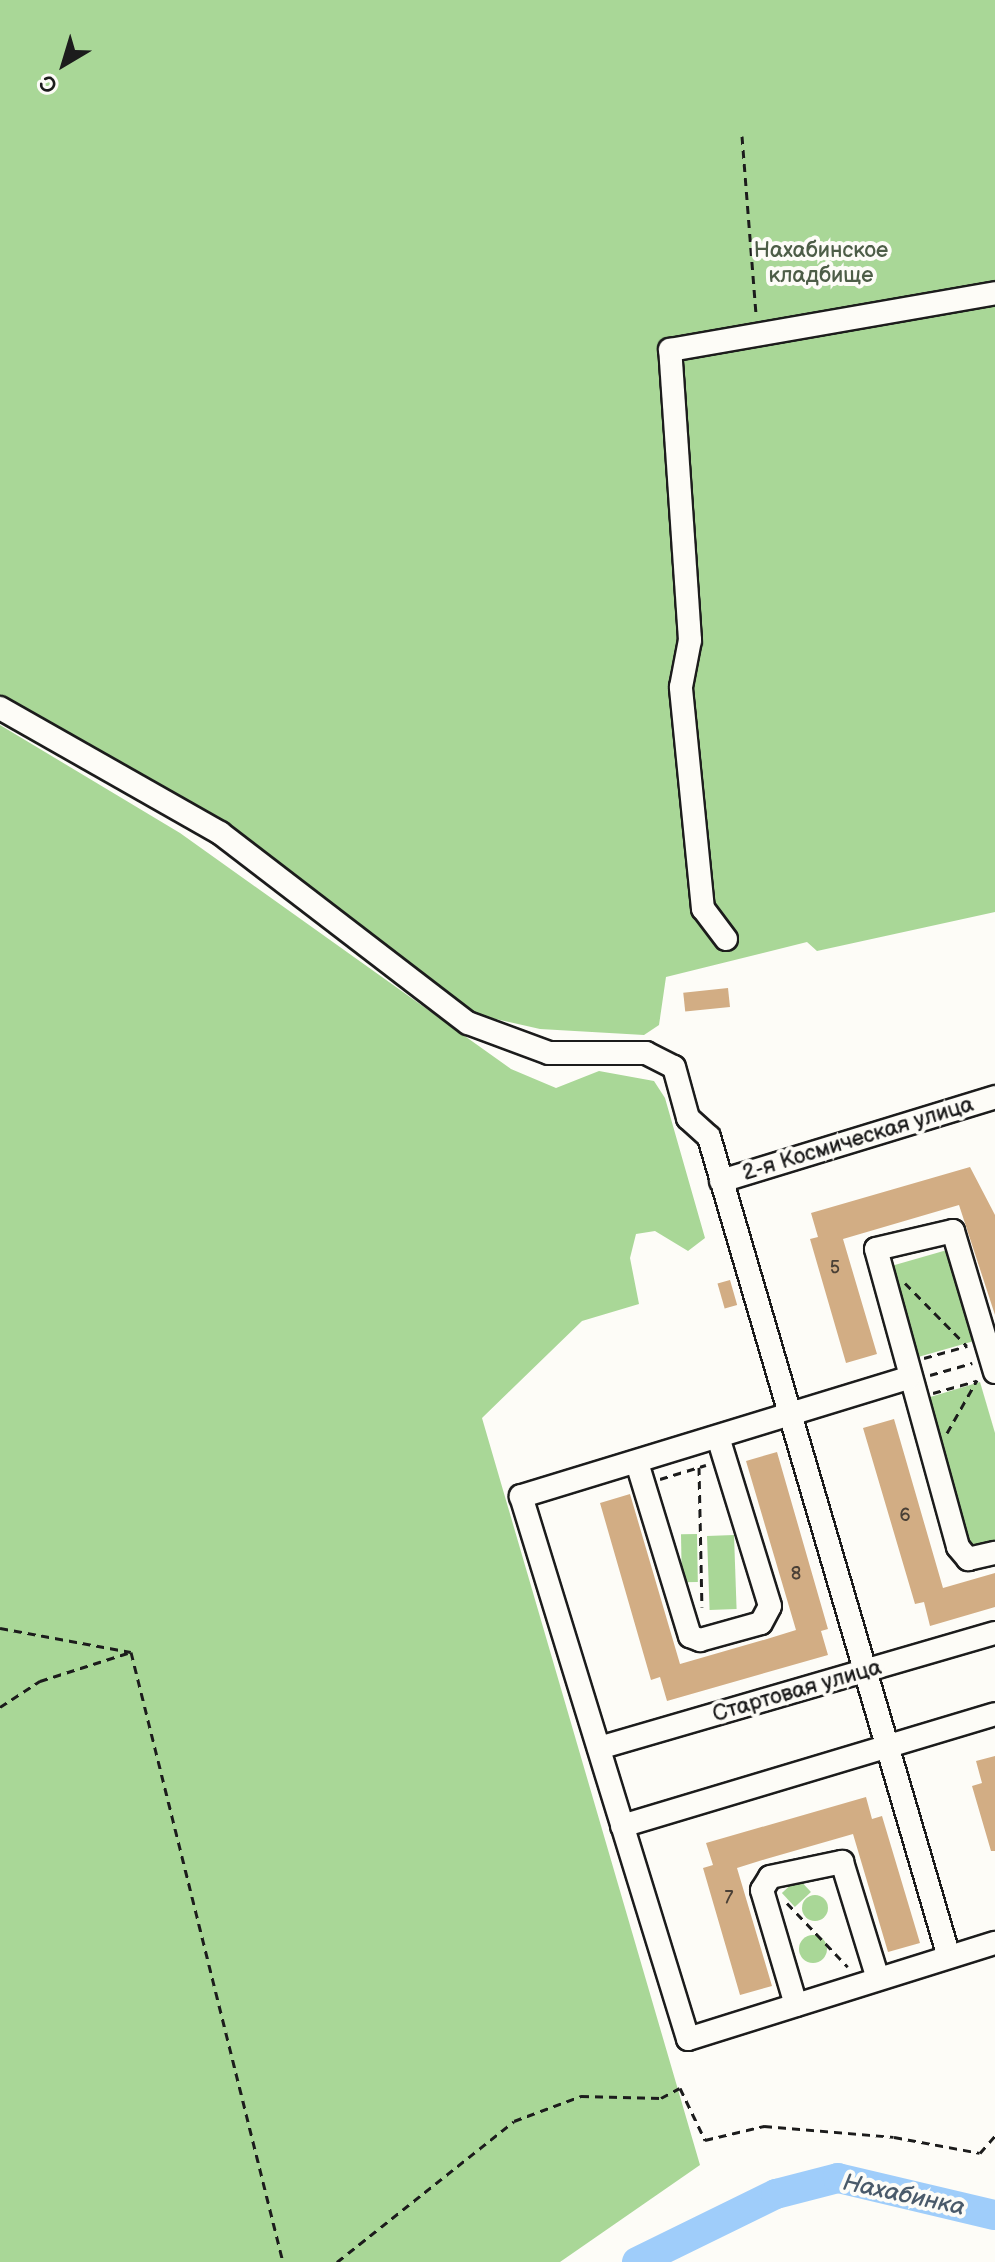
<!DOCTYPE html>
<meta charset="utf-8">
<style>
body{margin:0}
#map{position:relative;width:995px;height:2262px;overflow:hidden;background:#fdfcf7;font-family:"Balsamiq Sans",sans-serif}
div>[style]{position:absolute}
.green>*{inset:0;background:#a9d797;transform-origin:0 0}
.round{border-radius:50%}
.river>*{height:30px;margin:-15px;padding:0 15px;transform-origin:15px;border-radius:15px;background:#9fcdfa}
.building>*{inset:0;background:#d2ad84;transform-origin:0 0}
.path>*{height:3px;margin-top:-1.5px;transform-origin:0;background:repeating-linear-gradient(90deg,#1c1c1c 0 8px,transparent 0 14px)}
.roads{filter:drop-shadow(2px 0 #1c1c1c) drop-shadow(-2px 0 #1c1c1c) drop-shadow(0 2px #1c1c1c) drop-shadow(0 -2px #1c1c1c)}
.minor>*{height:22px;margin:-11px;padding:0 11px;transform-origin:11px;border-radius:11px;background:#fdfcf7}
span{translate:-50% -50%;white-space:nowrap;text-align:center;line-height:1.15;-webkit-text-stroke:8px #fdfcf7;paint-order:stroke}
.number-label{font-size:18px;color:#4a4036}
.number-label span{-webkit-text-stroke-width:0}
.park-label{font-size:22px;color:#4d5d47}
.street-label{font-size:22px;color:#1c1c1c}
.water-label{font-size:24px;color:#4a5a6a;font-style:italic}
.north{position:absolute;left:24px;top:24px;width:80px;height:80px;-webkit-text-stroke:6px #fdfcf7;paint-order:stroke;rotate:218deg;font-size:22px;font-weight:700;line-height:32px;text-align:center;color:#1c1c1c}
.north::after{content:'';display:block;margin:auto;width:28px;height:36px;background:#1c1c1c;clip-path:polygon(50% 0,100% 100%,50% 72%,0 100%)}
</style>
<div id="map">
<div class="green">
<i style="clip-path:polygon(0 0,995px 0,995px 912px,817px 951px,807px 942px,666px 977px,659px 1025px,644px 1035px,540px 1029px,478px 1015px,219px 822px,0 697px)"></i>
<i style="clip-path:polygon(0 725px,180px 833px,511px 1069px,556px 1088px,599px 1071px,654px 1081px,665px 1098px,705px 1238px,688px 1251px,655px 1231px,636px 1234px,630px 1258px,639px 1304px,582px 1321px,482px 1418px,700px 2165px,560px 2262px,0 2262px)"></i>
<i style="left:947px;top:1250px;width:95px;height:58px;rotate:74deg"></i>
<i style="clip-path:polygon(980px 1382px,995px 1433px,995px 1540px,971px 1547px,927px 1398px)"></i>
<i style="left:697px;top:1534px;width:48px;height:16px;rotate:89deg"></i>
<i style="left:734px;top:1535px;width:74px;height:27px;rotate:88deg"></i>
<i style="left:798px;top:1878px;width:19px;height:22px;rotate:47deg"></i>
<i class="round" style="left:802px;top:1895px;width:26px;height:26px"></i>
<i class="round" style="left:799px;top:1935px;width:28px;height:28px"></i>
</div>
<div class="river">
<i style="left:637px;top:2262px;width:155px;rotate:-26.1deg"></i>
<i style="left:776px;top:2194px;width:64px;rotate:-14.5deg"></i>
<i style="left:838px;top:2178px;width:161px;rotate:13.3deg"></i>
</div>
<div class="building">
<i style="left:728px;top:988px;width:19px;height:45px;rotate:84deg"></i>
<i style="clip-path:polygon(970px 1167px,995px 1215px,995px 1315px,959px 1205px,843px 1239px,877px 1354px,846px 1363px,810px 1239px,818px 1237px,811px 1213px)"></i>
<i style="left:730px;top:1280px;width:26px;height:13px;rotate:74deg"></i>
<i style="clip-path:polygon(894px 1419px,943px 1588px,995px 1573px,995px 1607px,930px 1626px,924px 1602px,915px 1604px,863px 1428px)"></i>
<i style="clip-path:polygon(777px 1452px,828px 1629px,821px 1631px,828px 1655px,667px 1701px,660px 1677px,651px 1680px,600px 1503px,630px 1494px,680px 1664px,767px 1639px,796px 1630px,746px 1461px)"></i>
<i style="clip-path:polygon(995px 1756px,995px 1851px,991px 1851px,972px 1786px,982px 1783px,976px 1761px)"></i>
<i style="clip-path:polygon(866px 1797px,872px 1819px,882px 1816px,920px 1943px,888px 1952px,853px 1834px,766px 1859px,737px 1868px,772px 1986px,740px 1995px,703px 1868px,713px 1865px,706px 1843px)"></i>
</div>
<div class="path">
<i style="left:742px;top:136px;width:180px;rotate:85.5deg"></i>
<i style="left:905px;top:1283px;width:88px;rotate:45.5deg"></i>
<i style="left:924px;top:1358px;width:45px;rotate:-15.6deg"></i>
<i style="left:930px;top:1375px;width:44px;rotate:-15.9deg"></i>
<i style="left:933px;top:1393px;width:45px;rotate:-15.6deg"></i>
<i style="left:947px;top:1433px;width:61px;rotate:-60.5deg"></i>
<i style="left:699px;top:1467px;width:140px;rotate:88.8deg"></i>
<i style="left:660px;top:1479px;width:48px;rotate:-16.9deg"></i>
<i style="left:0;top:1628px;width:133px;rotate:10.4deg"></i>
<i style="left:131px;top:1652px;width:629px;rotate:76.01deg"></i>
<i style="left:0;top:1707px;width:48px;rotate:-33deg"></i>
<i style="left:40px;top:1681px;width:92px;rotate:-17.7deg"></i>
<i style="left:787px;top:1903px;width:88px;rotate:46.4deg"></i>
<i style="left:337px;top:2262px;width:226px;rotate:-38.5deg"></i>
<i style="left:514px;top:2121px;width:72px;rotate:-20.5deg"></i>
<i style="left:581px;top:2096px;width:80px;rotate:1.4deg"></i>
<i style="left:661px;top:2098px;width:21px;rotate:-28deg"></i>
<i style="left:680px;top:2088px;width:58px;rotate:64.3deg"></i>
<i style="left:705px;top:2140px;width:61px;rotate:-13.3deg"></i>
<i style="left:764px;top:2126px;width:130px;rotate:4.8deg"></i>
<i style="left:894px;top:2137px;width:87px;rotate:10.5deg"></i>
<i style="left:980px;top:2153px;width:23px;rotate:-49deg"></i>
</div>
<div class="roads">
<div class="minor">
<i style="left:0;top:708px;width:253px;rotate:29.6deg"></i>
<i style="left:220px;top:833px;width:312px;rotate:37.5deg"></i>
<i style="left:468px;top:1023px;width:86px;rotate:20.3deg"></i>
<i style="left:549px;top:1053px;width:97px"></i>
<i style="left:646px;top:1053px;width:31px;rotate:27deg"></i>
<i style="left:674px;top:1067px;width:53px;rotate:74.6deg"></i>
<i style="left:688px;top:1118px;width:28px;rotate:42deg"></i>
<i style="left:709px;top:1137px;width:854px;rotate:73.69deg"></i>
<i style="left:726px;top:939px;width:38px;rotate:-127deg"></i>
<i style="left:703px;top:909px;width:223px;rotate:-95.7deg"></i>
<i style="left:681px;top:687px;width:48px;rotate:-79.2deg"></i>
<i style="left:690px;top:640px;width:291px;rotate:-93.9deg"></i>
<i style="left:670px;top:350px;width:330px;rotate:-9.9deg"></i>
<i style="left:721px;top:1181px;width:287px;rotate:-17deg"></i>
<i style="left:995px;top:1372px;width:147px;rotate:-106.6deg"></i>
<i style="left:953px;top:1231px;width:79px;rotate:166.8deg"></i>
<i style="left:876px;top:1249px;width:309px;rotate:74.6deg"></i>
<i style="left:958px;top:1547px;width:16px;rotate:50deg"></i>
<i style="left:968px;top:1559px;width:28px;rotate:-13deg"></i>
<i style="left:908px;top:1378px;width:405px;rotate:163deg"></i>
<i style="left:521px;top:1496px;width:568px;rotate:72.9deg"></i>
<i style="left:688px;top:2039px;width:322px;rotate:-17.4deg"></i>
<i style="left:638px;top:1466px;width:178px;rotate:73deg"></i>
<i style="left:690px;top:1636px;width:11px;rotate:22deg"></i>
<i style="left:700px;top:1640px;width:63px;rotate:-15.6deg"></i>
<i style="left:761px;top:1623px;width:19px;rotate:-62deg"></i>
<i style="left:770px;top:1606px;width:174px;rotate:-107.1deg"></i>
<i style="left:599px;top:1748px;width:412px;rotate:-16.2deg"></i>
<i style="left:622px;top:1826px;width:389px;rotate:-16.7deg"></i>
<i style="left:796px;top:2005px;width:120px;rotate:-106.5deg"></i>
<i style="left:762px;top:1890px;width:15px;rotate:-58deg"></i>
<i style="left:770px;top:1877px;width:74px;rotate:-11.8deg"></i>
<i style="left:842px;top:1862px;width:122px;rotate:72.9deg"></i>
</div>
</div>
<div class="number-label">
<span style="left:835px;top:1268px">5</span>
<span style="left:905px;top:1516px">6</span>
<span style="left:796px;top:1574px">8</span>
<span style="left:729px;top:1898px">7</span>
</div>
<div class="park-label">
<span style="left:821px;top:263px">Нахабинское<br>кладбище</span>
</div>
<div class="street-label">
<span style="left:858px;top:1139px;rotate:-17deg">2-я Космическая улица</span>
<span style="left:797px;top:1691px;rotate:-16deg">Стартовая улица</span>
</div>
<div class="water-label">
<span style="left:904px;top:2195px;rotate:12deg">Нахабинка</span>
</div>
<div class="north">С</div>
</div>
